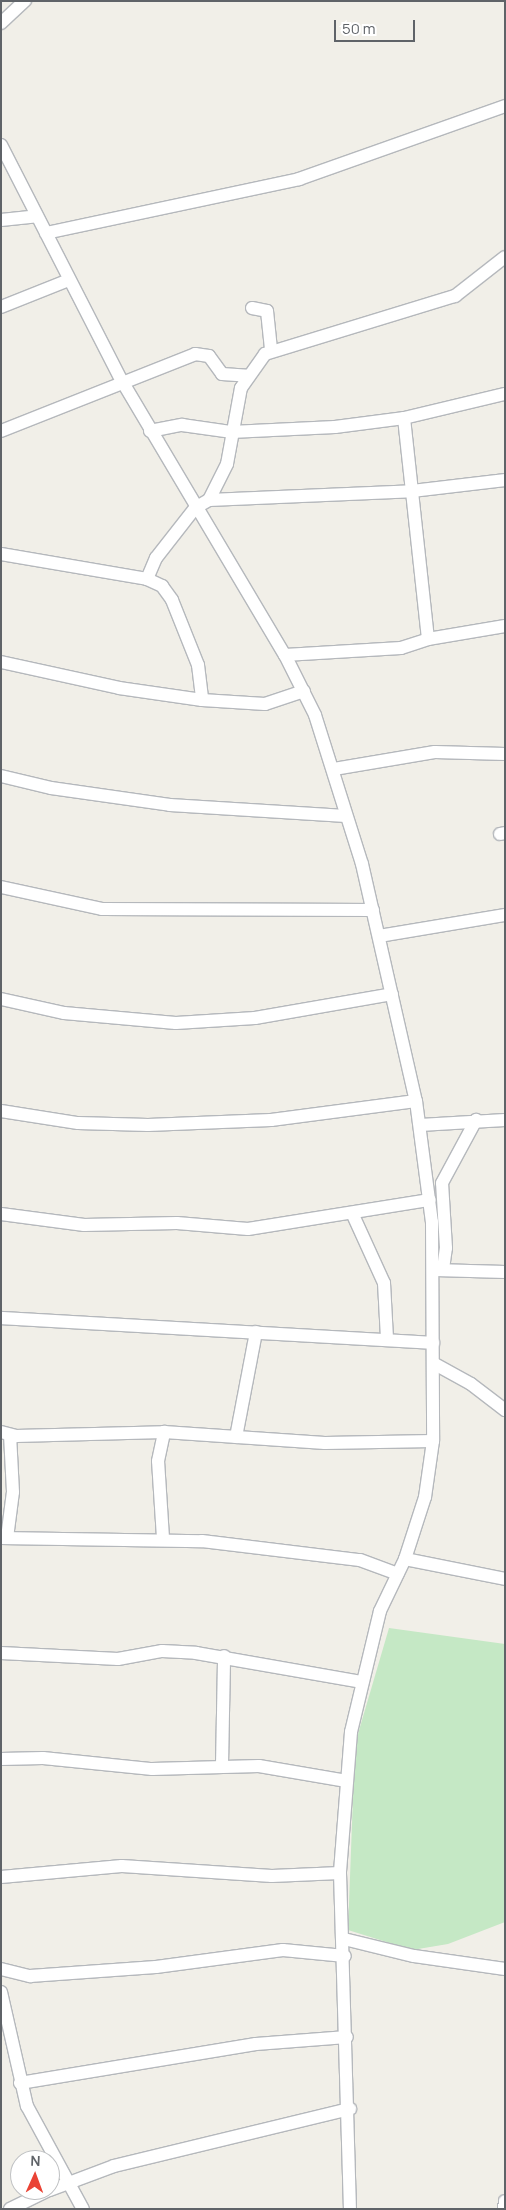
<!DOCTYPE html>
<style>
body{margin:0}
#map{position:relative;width:506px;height:2210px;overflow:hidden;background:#f1efe8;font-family:Manrope,sans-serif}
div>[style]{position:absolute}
.green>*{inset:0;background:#c5e8c5}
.roads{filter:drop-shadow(1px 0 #b5b8bc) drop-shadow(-1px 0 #b5b8bc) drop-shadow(0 1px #b5b8bc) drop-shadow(0 -1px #b5b8bc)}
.minor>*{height:12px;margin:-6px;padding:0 6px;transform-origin:6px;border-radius:6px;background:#fff}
span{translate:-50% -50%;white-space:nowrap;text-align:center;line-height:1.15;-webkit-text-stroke:4px #fff;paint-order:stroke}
.frame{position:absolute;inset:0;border:2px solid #5f6368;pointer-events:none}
.north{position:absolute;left:10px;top:2150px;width:50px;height:50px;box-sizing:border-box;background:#fff;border:1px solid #bfc1c3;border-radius:50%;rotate:2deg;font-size:14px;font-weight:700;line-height:20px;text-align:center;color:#5f6368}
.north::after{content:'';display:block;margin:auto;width:18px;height:22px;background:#ea4335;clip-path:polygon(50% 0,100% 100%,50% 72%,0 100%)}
.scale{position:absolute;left:334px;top:20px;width:81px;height:22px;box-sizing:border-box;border:2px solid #5f6368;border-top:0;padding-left:6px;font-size:15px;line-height:18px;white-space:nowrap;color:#5f6368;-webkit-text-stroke:4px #fff;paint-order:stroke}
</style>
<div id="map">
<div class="green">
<i style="clip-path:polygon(389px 1628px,505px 1644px,505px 1922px,448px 1944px,412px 1950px,348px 1930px,355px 1744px)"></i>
</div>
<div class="roads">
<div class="minor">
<i style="left:1px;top:23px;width:33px;rotate:-43deg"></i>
<i style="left:1px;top:145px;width:265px;rotate:62.9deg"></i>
<i style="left:122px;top:381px;width:319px;rotate:59.3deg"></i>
<i style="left:285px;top:655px;width:67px;rotate:63.4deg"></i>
<i style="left:315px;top:715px;width:156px;rotate:72.5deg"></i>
<i style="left:362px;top:864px;width:243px;rotate:77.2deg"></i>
<i style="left:416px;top:1101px;width:122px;rotate:82.5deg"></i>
<i style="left:432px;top:1222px;width:219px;rotate:89.7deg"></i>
<i style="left:433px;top:1441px;width:57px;rotate:98.1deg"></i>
<i style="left:425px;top:1497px;width:65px;rotate:107.9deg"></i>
<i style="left:405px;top:1559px;width:58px;rotate:115.7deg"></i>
<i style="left:380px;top:1611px;width:124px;rotate:103.5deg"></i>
<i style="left:351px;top:1732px;width:141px;rotate:94.5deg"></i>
<i style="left:340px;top:1873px;width:336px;rotate:88.3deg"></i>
<i style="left:1px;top:220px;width:36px;rotate:-6deg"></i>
<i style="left:46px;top:233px;width:259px;rotate:-12deg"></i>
<i style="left:299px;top:179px;width:219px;rotate:-19.5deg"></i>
<i style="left:1px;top:307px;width:73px;rotate:-21.7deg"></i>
<i style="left:252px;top:308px;width:15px;rotate:11deg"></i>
<i style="left:267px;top:311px;width:39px;rotate:84deg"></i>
<i style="left:404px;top:418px;width:222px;rotate:83.8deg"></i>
<i style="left:1px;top:431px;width:209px;rotate:-21.6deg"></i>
<i style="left:195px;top:354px;width:14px;rotate:8deg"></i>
<i style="left:209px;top:356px;width:22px;rotate:54deg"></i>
<i style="left:222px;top:374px;width:26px;rotate:4deg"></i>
<i style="left:150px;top:431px;width:33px;rotate:-11deg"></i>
<i style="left:182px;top:425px;width:49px;rotate:8.1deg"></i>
<i style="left:231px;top:432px;width:104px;rotate:-2.8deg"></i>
<i style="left:335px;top:427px;width:70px;rotate:-7.4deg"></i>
<i style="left:404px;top:418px;width:104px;rotate:-13.4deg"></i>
<i style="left:209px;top:500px;width:40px;rotate:-63.4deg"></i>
<i style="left:227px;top:464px;width:77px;rotate:-79.6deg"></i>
<i style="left:241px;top:388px;width:42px;rotate:-54.8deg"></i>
<i style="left:265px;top:354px;width:199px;rotate:-17deg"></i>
<i style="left:455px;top:296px;width:63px;rotate:-38deg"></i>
<i style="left:1px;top:554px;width:148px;rotate:9.7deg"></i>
<i style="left:147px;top:579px;width:17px;rotate:25deg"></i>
<i style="left:162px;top:586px;width:17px;rotate:54deg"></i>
<i style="left:172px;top:600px;width:70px;rotate:68.2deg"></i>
<i style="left:198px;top:665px;width:35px;rotate:83deg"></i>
<i style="left:147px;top:579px;width:23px;rotate:-67deg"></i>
<i style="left:156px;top:558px;width:63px;rotate:-52deg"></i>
<i style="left:195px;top:508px;width:16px;rotate:-30deg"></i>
<i style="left:209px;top:500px;width:203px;rotate:-2.5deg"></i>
<i style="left:412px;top:491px;width:94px;rotate:-6.7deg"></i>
<i style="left:285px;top:655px;width:116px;rotate:-3.5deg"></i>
<i style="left:401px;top:648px;width:28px;rotate:-18deg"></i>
<i style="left:428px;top:639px;width:78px;rotate:-9.6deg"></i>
<i style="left:1px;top:662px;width:121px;rotate:12.4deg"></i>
<i style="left:119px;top:688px;width:84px;rotate:8.2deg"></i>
<i style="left:202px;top:700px;width:63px;rotate:3.6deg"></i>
<i style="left:265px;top:704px;width:41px;rotate:-18.4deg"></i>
<i style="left:334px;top:769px;width:102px;rotate:-9.6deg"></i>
<i style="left:435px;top:752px;width:70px;rotate:1.6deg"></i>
<i style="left:1px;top:776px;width:51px;rotate:13.5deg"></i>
<i style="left:51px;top:788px;width:120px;rotate:8.1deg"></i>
<i style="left:170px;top:805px;width:176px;rotate:3.6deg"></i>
<i style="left:500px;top:834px;width:5px;rotate:-11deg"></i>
<i style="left:1px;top:887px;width:103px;rotate:12.3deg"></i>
<i style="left:102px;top:909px;width:271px;rotate:0.2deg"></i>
<i style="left:379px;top:936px;width:128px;rotate:-9.5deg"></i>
<i style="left:1px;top:999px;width:65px;rotate:12.5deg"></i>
<i style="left:64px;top:1013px;width:112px;rotate:5.1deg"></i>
<i style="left:176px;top:1023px;width:79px;rotate:-3.6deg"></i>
<i style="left:255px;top:1018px;width:139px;rotate:-9.9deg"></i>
<i style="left:1px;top:1111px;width:78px;rotate:8.9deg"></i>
<i style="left:78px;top:1123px;width:70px;rotate:1.6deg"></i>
<i style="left:148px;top:1125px;width:123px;rotate:-2.3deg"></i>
<i style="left:271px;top:1120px;width:146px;rotate:-7.5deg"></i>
<i style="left:420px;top:1125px;width:85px;rotate:-3.4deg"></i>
<i style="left:1px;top:1214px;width:84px;rotate:7.5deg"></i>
<i style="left:84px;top:1225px;width:93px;rotate:-1.2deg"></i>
<i style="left:177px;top:1223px;width:71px;rotate:4.8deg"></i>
<i style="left:248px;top:1229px;width:184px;rotate:-9.1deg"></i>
<i style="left:353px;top:1215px;width:75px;rotate:65.5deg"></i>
<i style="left:384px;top:1283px;width:55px;rotate:86.9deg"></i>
<i style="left:443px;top:1269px;width:21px;rotate:-82deg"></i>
<i style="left:446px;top:1248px;width:65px;rotate:-93.5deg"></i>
<i style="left:442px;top:1183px;width:72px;rotate:-61.6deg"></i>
<i style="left:435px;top:1270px;width:70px;rotate:1.6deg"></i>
<i style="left:1px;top:1318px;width:433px;rotate:3.3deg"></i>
<i style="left:433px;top:1363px;width:43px;rotate:28.9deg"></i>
<i style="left:471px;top:1384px;width:43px;rotate:37.4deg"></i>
<i style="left:1px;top:1432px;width:16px;rotate:15deg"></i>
<i style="left:16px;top:1436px;width:148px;rotate:-1.5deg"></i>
<i style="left:164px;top:1432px;width:161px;rotate:3.9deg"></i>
<i style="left:325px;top:1443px;width:108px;rotate:-1.1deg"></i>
<i style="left:236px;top:1437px;width:107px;rotate:-79.2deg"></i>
<i style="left:1px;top:1538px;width:201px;rotate:0.9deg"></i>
<i style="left:202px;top:1541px;width:159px;rotate:6.9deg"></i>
<i style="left:360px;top:1560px;width:40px;rotate:20.2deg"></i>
<i style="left:7px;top:1538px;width:46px;rotate:-82.6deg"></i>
<i style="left:13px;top:1492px;width:57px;rotate:-93deg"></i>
<i style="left:163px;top:1538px;width:77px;rotate:-93.7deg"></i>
<i style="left:158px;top:1461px;width:30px;rotate:-78deg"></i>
<i style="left:405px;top:1559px;width:102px;rotate:11.3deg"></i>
<i style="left:1px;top:1653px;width:117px;rotate:2.9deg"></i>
<i style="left:118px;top:1659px;width:45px;rotate:-10.3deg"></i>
<i style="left:162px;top:1651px;width:34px;rotate:3deg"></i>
<i style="left:196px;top:1653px;width:169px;rotate:9.9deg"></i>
<i style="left:1px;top:1759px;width:42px;rotate:-1.4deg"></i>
<i style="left:43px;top:1758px;width:110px;rotate:5.8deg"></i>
<i style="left:152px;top:1769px;width:107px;rotate:-1.6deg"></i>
<i style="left:259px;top:1766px;width:89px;rotate:9.7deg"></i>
<i style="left:222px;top:1765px;width:109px;rotate:-88.9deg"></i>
<i style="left:1px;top:1877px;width:121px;rotate:-5.2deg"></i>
<i style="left:122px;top:1866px;width:150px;rotate:3.8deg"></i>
<i style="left:272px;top:1876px;width:68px;rotate:-2.5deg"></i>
<i style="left:344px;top:1939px;width:72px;rotate:13.7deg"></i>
<i style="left:414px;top:1956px;width:92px;rotate:8.1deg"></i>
<i style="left:1px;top:1969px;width:30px;rotate:14deg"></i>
<i style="left:30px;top:1976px;width:126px;rotate:-4.1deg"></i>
<i style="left:156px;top:1967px;width:128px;rotate:-7.6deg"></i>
<i style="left:283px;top:1950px;width:62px;rotate:5.5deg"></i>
<i style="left:1px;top:1992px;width:117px;rotate:77.2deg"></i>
<i style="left:27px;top:2106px;width:117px;rotate:61.5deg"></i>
<i style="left:20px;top:2083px;width:239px;rotate:-9.4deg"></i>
<i style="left:256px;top:2044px;width:91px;rotate:-4.4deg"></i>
<i style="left:50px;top:2190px;width:68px;rotate:-20.6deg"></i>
<i style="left:114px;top:2166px;width:243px;rotate:-13.6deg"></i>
<i style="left:10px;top:2209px;width:43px;rotate:-26deg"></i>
<i style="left:504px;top:2209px;width:8px;rotate:-83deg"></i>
</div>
</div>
<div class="frame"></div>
<div class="north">N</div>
<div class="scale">50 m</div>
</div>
